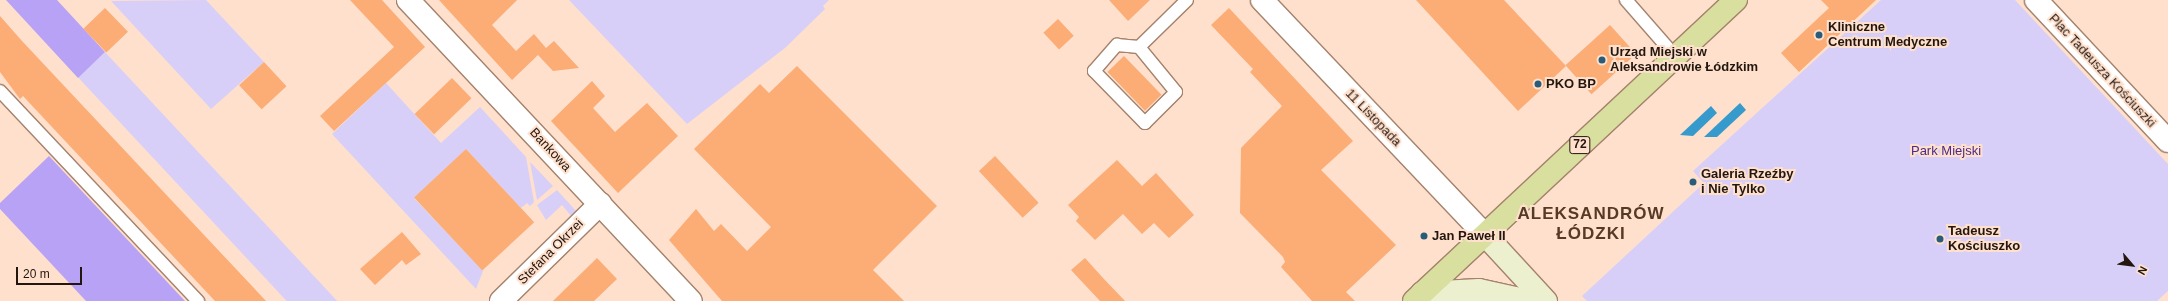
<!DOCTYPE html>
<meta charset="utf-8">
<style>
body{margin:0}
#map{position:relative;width:2168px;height:301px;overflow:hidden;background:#fee0cd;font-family:Helvetica,sans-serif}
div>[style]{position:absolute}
.green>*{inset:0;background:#d8cff8;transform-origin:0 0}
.forest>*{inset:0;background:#b7a2f5}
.water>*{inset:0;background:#369acc}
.building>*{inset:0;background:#fcac75;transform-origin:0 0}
.roads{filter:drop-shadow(1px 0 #a4826c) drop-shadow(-1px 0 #a4826c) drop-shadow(0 1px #a4826c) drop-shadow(0 -1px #a4826c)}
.service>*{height:12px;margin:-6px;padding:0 6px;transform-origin:6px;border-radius:6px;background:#fff}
.minor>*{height:22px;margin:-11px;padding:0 11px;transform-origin:11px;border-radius:11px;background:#fff}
.tertiary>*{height:22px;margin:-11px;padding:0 11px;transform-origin:11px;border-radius:11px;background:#fff}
.secondary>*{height:22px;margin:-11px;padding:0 11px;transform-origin:11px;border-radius:11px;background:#ecf0cf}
.primary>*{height:22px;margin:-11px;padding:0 11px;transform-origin:11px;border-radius:11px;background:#d9e09f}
.dots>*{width:11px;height:11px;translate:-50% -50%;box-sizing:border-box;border:2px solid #fee0cd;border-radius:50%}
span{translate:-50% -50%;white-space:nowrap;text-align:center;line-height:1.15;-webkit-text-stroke:4px #fee0cd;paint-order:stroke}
.shield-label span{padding:1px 3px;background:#fee0cd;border:1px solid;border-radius:3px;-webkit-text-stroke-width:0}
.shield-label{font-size:12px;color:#23160e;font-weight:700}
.poi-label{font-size:13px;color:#23160e;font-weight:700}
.left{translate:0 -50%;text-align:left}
.street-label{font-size:13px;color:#23160e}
.park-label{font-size:13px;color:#4c2b88}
.district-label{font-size:17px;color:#573a26;font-weight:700;letter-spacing:1px}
.north{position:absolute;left:2112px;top:245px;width:40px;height:40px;-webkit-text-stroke:3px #fee0cd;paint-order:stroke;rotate:118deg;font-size:11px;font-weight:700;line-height:16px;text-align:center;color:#23160e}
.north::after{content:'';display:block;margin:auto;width:14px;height:18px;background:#23160e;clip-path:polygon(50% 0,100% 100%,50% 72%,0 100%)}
.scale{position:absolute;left:16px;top:267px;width:66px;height:18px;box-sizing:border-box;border:2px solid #23160e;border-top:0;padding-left:5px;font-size:12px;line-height:14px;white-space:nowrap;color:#23160e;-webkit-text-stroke:3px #fee0cd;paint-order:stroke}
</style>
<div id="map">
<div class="green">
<i style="clip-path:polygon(206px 0,264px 62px,211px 109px,111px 1px)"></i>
<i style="clip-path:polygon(569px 0,829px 0,823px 6px,825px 9px,785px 48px,687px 124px)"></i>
<i style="clip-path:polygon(1881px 0,2015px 0,2168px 164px,2168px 291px,2157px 301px,1587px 301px,1582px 296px,1704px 183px,1693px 171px)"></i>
<i style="left:105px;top:52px;width:341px;height:37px;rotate:47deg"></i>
<i style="clip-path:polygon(386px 83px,441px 143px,480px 107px,526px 157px,534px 202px,530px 206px,527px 203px,521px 208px,466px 149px,414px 198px,483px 271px,476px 289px,332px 134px)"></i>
<i style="clip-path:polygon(530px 162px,553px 186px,537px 200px)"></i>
<i style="clip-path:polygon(557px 190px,577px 212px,572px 217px,562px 205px,546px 220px,537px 205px)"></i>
</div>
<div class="forest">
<i style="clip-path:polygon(6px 0,57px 0,105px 52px,78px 78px)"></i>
<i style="clip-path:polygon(49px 156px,185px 301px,86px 301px,0 209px,0 203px)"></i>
</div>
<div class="water">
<i style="clip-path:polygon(1740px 103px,1746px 110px,1717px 137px,1704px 137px)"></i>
<i style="clip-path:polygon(1711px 106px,1717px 113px,1693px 136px,1680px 135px)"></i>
</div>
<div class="building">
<i style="clip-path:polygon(350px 0,382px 0,425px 47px,334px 131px,320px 116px,394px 47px)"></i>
<i style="clip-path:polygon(439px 0,517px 0,492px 25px,516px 51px,534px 34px,546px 48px,554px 41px,579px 68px,553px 71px,538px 55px,512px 80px)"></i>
<i style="clip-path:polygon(1109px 0,1150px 0,1128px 21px)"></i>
<i style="clip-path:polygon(1416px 0,1504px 0,1566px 66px,1518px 111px)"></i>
<i style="clip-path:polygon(1821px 0,1876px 0,1799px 72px,1781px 53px,1829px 8px)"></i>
<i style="left:105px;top:8px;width:33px;height:30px;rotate:46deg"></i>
<i style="clip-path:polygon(1229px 8px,1353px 141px,1321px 170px,1396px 245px,1346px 292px,1355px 301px,1312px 301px,1281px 267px,1285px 262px,1283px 257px,1240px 213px,1241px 148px,1282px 106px,1250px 72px,1253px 69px,1211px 25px)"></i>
<i style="clip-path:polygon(0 16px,22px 41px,266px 301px,215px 301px,23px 96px,20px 99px,0 72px)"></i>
<i style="left:1058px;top:19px;width:23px;height:20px;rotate:47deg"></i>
<i style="left:1610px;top:25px;width:39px;height:60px;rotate:48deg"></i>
<i style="left:1124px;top:56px;width:54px;height:23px;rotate:46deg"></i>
<i style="left:264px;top:62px;width:33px;height:34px;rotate:47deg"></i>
<i style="clip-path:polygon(797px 66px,937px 206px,873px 270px,904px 301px,722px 301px,669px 240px,696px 209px,714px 231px,721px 224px,747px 251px,771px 227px,694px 149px,760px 84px,769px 93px)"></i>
<i style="left:452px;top:78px;width:28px;height:52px;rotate:46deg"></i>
<i style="clip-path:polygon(592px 81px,605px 96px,593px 108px,615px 132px,647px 103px,678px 136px,618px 193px,551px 121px)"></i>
<i style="left:466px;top:149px;width:100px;height:71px;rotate:47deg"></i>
<i style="left:995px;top:156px;width:64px;height:22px;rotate:47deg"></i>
<i style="clip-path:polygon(1117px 160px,1142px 186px,1156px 173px,1194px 215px,1169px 238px,1154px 223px,1142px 234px,1123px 214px,1095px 240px,1076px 221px,1079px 217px,1068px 205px)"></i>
<i style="clip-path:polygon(402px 232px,421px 254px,406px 265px,402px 260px,375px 285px,360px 269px)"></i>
<i style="clip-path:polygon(597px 258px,617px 279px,594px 301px,553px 301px)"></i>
<i style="clip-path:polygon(1085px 258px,1103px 278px,1125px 301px,1100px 301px,1071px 270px)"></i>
</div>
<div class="roads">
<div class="service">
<i style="left:1626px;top:0;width:74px;rotate:48.8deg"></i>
<i style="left:1117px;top:45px;width:22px;rotate:5deg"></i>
<i style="left:1139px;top:47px;width:58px;rotate:50.6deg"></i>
<i style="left:1176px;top:92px;width:44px;rotate:135deg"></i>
<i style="left:1145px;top:123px;width:73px;rotate:-134.4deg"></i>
<i style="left:1094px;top:71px;width:35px;rotate:-49deg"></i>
<i style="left:1139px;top:47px;width:67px;rotate:-44.4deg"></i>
<i style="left:0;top:91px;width:289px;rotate:46.7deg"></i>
</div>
<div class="minor">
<i style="left:408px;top:0;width:413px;rotate:46.8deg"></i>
<i style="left:2036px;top:0;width:193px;rotate:46.9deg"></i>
<i style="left:501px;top:301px;width:139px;rotate:-44.4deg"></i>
</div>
<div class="tertiary">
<i style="left:1262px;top:0;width:324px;rotate:46.5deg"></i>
</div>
<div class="secondary">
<i style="left:1485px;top:235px;width:90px;rotate:47.3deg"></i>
<i style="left:1422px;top:293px;width:57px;rotate:-3deg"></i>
<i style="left:1479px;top:290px;width:51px;rotate:12.4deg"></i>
</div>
<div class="primary">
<i style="left:1414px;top:301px;width:441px;rotate:-43.1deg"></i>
</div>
</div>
<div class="dots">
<i style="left:1819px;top:35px;background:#285c78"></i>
<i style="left:1602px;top:60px;background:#285c78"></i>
<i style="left:1538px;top:84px;background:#285c78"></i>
<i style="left:1693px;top:182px;background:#285c78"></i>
<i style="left:1424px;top:236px;background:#285c78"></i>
<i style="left:1940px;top:239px;background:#285c78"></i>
</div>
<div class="shield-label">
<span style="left:1580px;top:145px">72</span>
</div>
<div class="poi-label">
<span class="left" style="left:1828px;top:35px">Kliniczne<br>Centrum Medyczne</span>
<span class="left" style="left:1610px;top:60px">Urząd Miejski w<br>Aleksandrowie Łódzkim</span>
<span class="left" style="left:1546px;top:84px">PKO BP</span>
<span class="left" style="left:1701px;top:182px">Galeria Rzeźby<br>i Nie Tylko</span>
<span class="left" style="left:1948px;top:239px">Tadeusz<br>Kościuszko</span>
<span class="left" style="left:1432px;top:236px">Jan Paweł II</span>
</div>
<div class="street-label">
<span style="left:2102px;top:71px;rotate:47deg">Plac Tadeusza Kościuszki</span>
<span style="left:1373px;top:118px;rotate:46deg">11 Listopada</span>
<span style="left:550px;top:150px;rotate:47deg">Bankowa</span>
<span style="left:551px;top:252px;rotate:-45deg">Stefana Okrzei</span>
</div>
<div class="park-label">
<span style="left:1946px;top:151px">Park Miejski</span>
</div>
<div class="district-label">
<span style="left:1591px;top:224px">ALEKSANDRÓW<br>ŁÓDZKI</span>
</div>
<div class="north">N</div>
<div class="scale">20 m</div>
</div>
